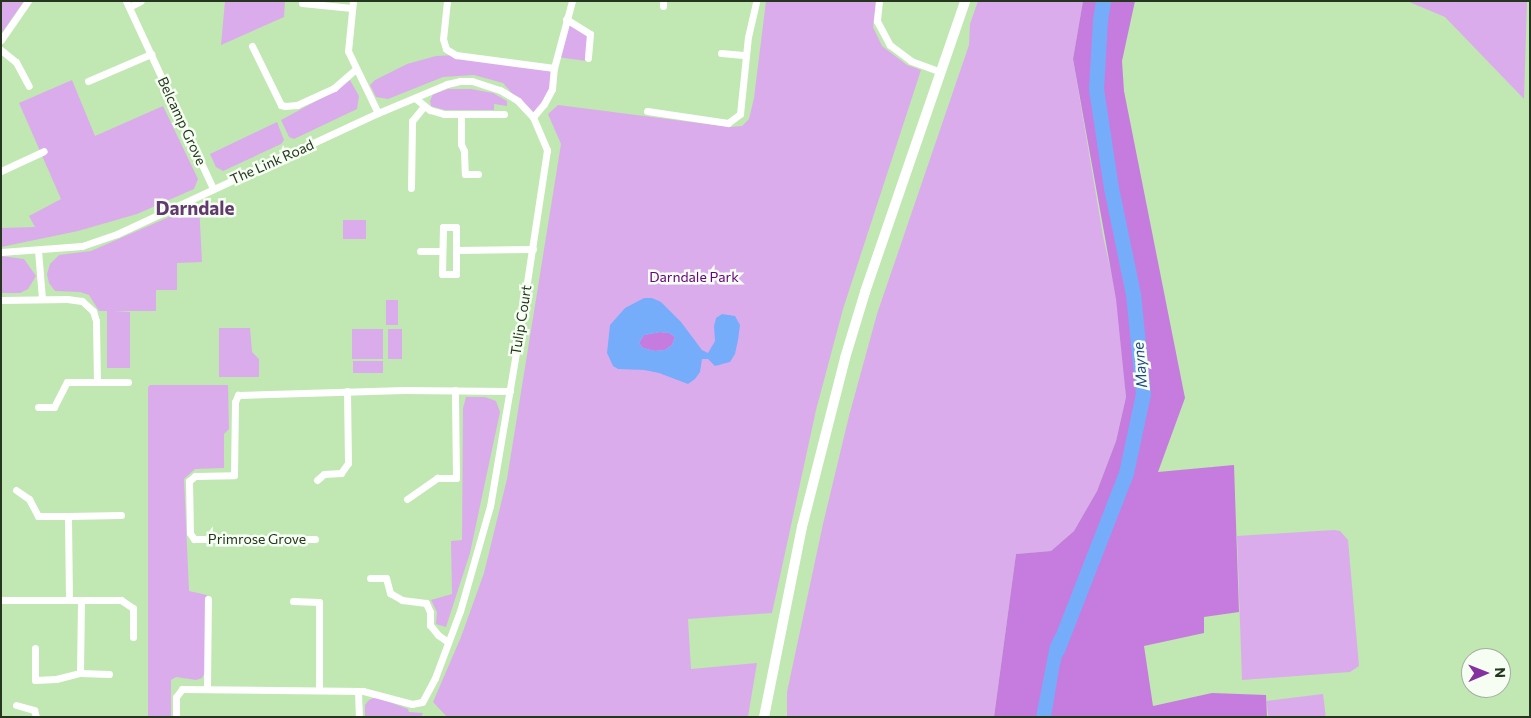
<!DOCTYPE html>
<style>
body{margin:0}
#map{position:relative;width:1531px;height:718px;overflow:hidden;background:#c1e7b2;font-family:Commissioner,sans-serif}
div>[style]{position:absolute}
.green>*{inset:0;background:#dbacec;transform-origin:0 0}
.forest>*{inset:0;background:#c57cde}
.water>*{inset:0;background:#76adfa}
.river>*{height:15px;margin:-7.5px;padding:0 7.5px;transform-origin:7.5px;border-radius:7.5px;background:#76adfa}
.minor>*{height:7px;margin:-3.5px;padding:0 3.5px;transform-origin:3.5px;border-radius:3.5px;background:#fff}
.secondary>*{height:10px;margin:-5px;padding:0 5px;transform-origin:5px;border-radius:5px;background:#fff}
span{translate:-50% -50%;white-space:nowrap;text-align:center;line-height:1.15;-webkit-text-stroke:5px #f6fef3;paint-order:stroke}
.street-label{font-size:14px;color:#263520}
.park-label{font-size:14px;color:#6a0285}
.water-label{font-size:15px;color:#1c4985;font-style:italic}
.district-label{font-size:19px;color:#61386f;font-weight:700}
.frame{position:absolute;inset:0;border:2px solid #263520;pointer-events:none}
.north{position:absolute;left:1461px;top:648px;width:50px;height:50px;box-sizing:border-box;background:#f6fef3;border:1px solid #a3ae9f;border-radius:50%;rotate:89deg;font-size:14px;font-weight:700;line-height:20px;text-align:center;color:#263520}
.north::after{content:'';display:block;margin:auto;width:18px;height:22px;background:#8531a0;clip-path:polygon(50% 0,100% 100%,50% 72%,0 100%)}
</style>
<div id="map">
<div class="green">
<i style="clip-path:polygon(1px 1px,24px 1px,1px 34px)"></i>
<i style="clip-path:polygon(225px 1px,285px 1px,284px 17px,221px 45px)"></i>
<i style="clip-path:polygon(766px 1px,876px 1px,873px 27px,882px 46px,907px 65px,921px 70px,843px 309px,816px 410px,772px 613px,688px 619px,691px 669px,757px 663px,748px 717px,447px 717px,433px 702px,461px 637px,484px 573px,507px 479px,561px 144px,548px 114px,558px 105px,730px 127px,742px 126px,749px 119px,754px 98px)"></i>
<i style="clip-path:polygon(978px 1px,1083px 1px,1073px 59px,1103px 236px,1116px 294px,1122px 347px,1126px 397px,1116px 441px,1097px 491px,1074px 531px,1051px 551px,1016px 554px,994px 717px,787px 717px,787px 692px,823px 524px,849px 416px,877px 314px,969px 45px,970px 24px)"></i>
<i style="clip-path:polygon(1407px 1px,1527px 1px,1524px 99px,1445px 17px)"></i>
<i style="clip-path:polygon(566px 19px,590px 34px,587px 61px,557px 57px)"></i>
<i style="clip-path:polygon(456px 55px,554px 68px,552px 89px,533px 117px,503px 83px,474px 75px,443px 77px,388px 99px,376px 97px,370px 85px,375px 80px,407px 64px,436px 56px)"></i>
<i style="clip-path:polygon(72px 80px,95px 136px,163px 106px,198px 179px,194px 189px,137px 214px,78px 231px,1px 247px,1px 228px,35px 227px,29px 216px,61px 199px,19px 103px)"></i>
<i style="clip-path:polygon(350px 80px,359px 96px,357px 109px,294px 139px,289px 137px,281px 120px,333px 92px)"></i>
<i style="clip-path:polygon(448px 89px,471px 89px,493px 93px,507px 101px,507px 106px,494px 104px,494px 110px,445px 110px,431px 106px,430px 101px,433px 94px)"></i>
<i style="clip-path:polygon(277px 122px,284px 140px,281px 144px,223px 171px,216px 167px,210px 154px)"></i>
<i style="clip-path:polygon(199px 204px,202px 262px,177px 263px,177px 290px,156px 290px,156px 311px,114px 311px,130px 312px,130px 368px,107px 368px,107px 311px,99px 311px,89px 295px,80px 292px,55px 291px,49px 283px,47px 274px,50px 264px,59px 255px,91px 251px)"></i>
<i style="left:343px;top:220px;width:23px;height:19px"></i>
<i style="clip-path:polygon(1px 256px,24px 259px,36px 276px,28px 289px,20px 293px,1px 293px)"></i>
<i style="left:386px;top:300px;width:12px;height:25px"></i>
<i style="clip-path:polygon(219px 328px,250px 328px,252px 352px,259px 359px,259px 377px,219px 377px)"></i>
<i style="left:352px;top:329px;width:31px;height:30px"></i>
<i style="left:388px;top:329px;width:14px;height:30px"></i>
<i style="left:353px;top:361px;width:30px;height:12px"></i>
<i style="clip-path:polygon(150px 385px,228px 385px,229px 429px,224px 434px,224px 468px,195px 469px,184px 479px,189px 591px,207px 595px,206px 670px,202px 678px,196px 680px,176px 677px,171px 680px,171px 717px,148px 717px,148px 387px)"></i>
<i style="clip-path:polygon(466px 397px,485px 397px,496px 401px,500px 412px,470px 553px,446px 627px,436px 624px,437px 612px,431px 600px,452px 594px,451px 541px,462px 540px,463px 408px)"></i>
<i style="clip-path:polygon(1334px 530px,1340px 531px,1348px 540px,1359px 666px,1350px 672px,1242px 680px,1237px 536px)"></i>
<i style="left:1323px;top:694px;width:23px;height:57px;rotate:83deg"></i>
<i style="clip-path:polygon(376px 697px,408px 709px,409px 712px,423px 713px,421px 717px,365px 717px,365px 705px,369px 700px)"></i>
</div>
<div class="forest">
<i style="clip-path:polygon(1083px 1px,1135px 1px,1122px 61px,1124px 91px,1185px 398px,1158px 472px,1234px 465px,1239px 612px,1204px 617px,1204px 633px,1144px 646px,1153px 706px,1212px 693px,1266px 695px,1267px 717px,994px 717px,1016px 554px,1051px 551px,1074px 531px,1097px 491px,1116px 441px,1126px 397px,1116px 299px,1073px 59px)"></i>
<i style="clip-path:polygon(660px 332px,669px 333px,675px 337px,672px 345px,665px 350px,655px 351px,643px 348px,639px 343px,644px 335px)"></i>
</div>
<div class="water">
<i style="clip-path:polygon(evenodd,644px 298px,652px 298px,661px 302px,681px 322px,702px 350px,708px 353px,715px 341px,714px 326px,716px 318px,722px 314px,735px 316px,740px 325px,738px 340px,735px 354px,730px 362px,715px 366px,708px 359px,702px 359px,700px 372px,695px 379px,688px 384px,659px 373px,644px 370px,618px 369px,613px 366px,607px 353px,610px 325px,625px 308px,644px 298px,660px 332px,669px 333px,675px 337px,672px 345px,665px 350px,655px 351px,643px 348px,639px 343px,644px 335px,660px 332px)"></i>
<i style="clip-path:polygon(1064px 631px,1067px 637px,1059px 669px,1051px 717px,1036px 717px,1050px 645px,1055px 635px)"></i>
</div>
<div class="river">
<i style="left:1057px;top:650px;width:190px;rotate:-68.7deg"></i>
<i style="left:1126px;top:473px;width:81px;rotate:-77.9deg"></i>
<i style="left:1143px;top:394px;width:100px;rotate:-95.7deg"></i>
<i style="left:1133px;top:294px;width:108px;rotate:-101.7deg"></i>
<i style="left:1111px;top:188px;width:100px;rotate:-98.6deg"></i>
<i style="left:1096px;top:89px;width:69px;rotate:-86.7deg"></i>
<i style="left:1100px;top:20px;width:19px;rotate:-81deg"></i>
</div>
<div class="minor">
<i style="left:126px;top:1px;width:206px;rotate:65.1deg"></i>
<i style="left:353px;top:1px;width:50px;rotate:95.7deg"></i>
<i style="left:348px;top:51px;width:69px;rotate:64.2deg"></i>
<i style="left:447px;top:1px;width:38px;rotate:96deg"></i>
<i style="left:443px;top:39px;width:10px;rotate:73deg"></i>
<i style="left:446px;top:49px;width:12px;rotate:31deg"></i>
<i style="left:456px;top:55px;width:99px;rotate:7.6deg"></i>
<i style="left:879px;top:1px;width:20px;rotate:96deg"></i>
<i style="left:877px;top:21px;width:27px;rotate:62deg"></i>
<i style="left:890px;top:45px;width:26px;rotate:37deg"></i>
<i style="left:911px;top:61px;width:32px;rotate:20deg"></i>
<i style="left:302px;top:3px;width:50px;rotate:5.7deg"></i>
<i style="left:663px;top:6px;width:5px;rotate:-90deg"></i>
<i style="left:129px;top:7px;width:13px;rotate:-27deg"></i>
<i style="left:566px;top:19px;width:28px;rotate:32deg"></i>
<i style="left:590px;top:34px;width:24px;rotate:95deg"></i>
<i style="left:1px;top:40px;width:47px;rotate:-55.3deg"></i>
<i style="left:252px;top:46px;width:66px;rotate:63.8deg"></i>
<i style="left:281px;top:105px;width:4px;rotate:14deg"></i>
<i style="left:285px;top:106px;width:12px;rotate:-5deg"></i>
<i style="left:297px;top:105px;width:41px;rotate:-24.7deg"></i>
<i style="left:334px;top:88px;width:29px;rotate:-41deg"></i>
<i style="left:1px;top:50px;width:19px;rotate:39deg"></i>
<i style="left:16px;top:62px;width:27px;rotate:62deg"></i>
<i style="left:721px;top:53px;width:25px;rotate:5deg"></i>
<i style="left:88px;top:81px;width:69px;rotate:-23.2deg"></i>
<i style="left:415px;top:98px;width:19px;rotate:39deg"></i>
<i style="left:430px;top:110px;width:15px;rotate:16deg"></i>
<i style="left:444px;top:114px;width:60px"></i>
<i style="left:647px;top:111px;width:82px;rotate:8.4deg"></i>
<i style="left:728px;top:123px;width:15px;rotate:-37deg"></i>
<i style="left:740px;top:114px;width:77px;rotate:-84.1deg"></i>
<i style="left:748px;top:37px;width:37px;rotate:-77deg"></i>
<i style="left:461px;top:114px;width:30px;rotate:90deg"></i>
<i style="left:461px;top:144px;width:8px;rotate:67deg"></i>
<i style="left:464px;top:151px;width:23px;rotate:88deg"></i>
<i style="left:465px;top:174px;width:13px"></i>
<i style="left:533px;top:117px;width:17px;rotate:-50deg"></i>
<i style="left:544px;top:104px;width:17px;rotate:-62deg"></i>
<i style="left:552px;top:89px;width:21px;rotate:-85deg"></i>
<i style="left:554px;top:68px;width:69px;rotate:-75deg"></i>
<i style="left:1px;top:171px;width:47px;rotate:-24.9deg"></i>
<i style="left:411px;top:188px;width:67px;rotate:-89.1deg"></i>
<i style="left:412px;top:121px;width:19px;rotate:-51deg"></i>
<i style="left:443px;top:227px;width:13px"></i>
<i style="left:456px;top:227px;width:47px;rotate:90deg"></i>
<i style="left:456px;top:274px;width:14px;rotate:180deg"></i>
<i style="left:442px;top:274px;width:47px;rotate:-88.8deg"></i>
<i style="left:38px;top:250px;width:49px;rotate:85.3deg"></i>
<i style="left:456px;top:250px;width:77px;rotate:-0.7deg"></i>
<i style="left:420px;top:251px;width:22px"></i>
<i style="left:1px;top:252px;width:81px;rotate:-4.2deg"></i>
<i style="left:82px;top:246px;width:37px;rotate:-19deg"></i>
<i style="left:117px;top:234px;width:288px;rotate:-24.9deg"></i>
<i style="left:378px;top:113px;width:75px;rotate:-22.8deg"></i>
<i style="left:447px;top:84px;width:13px;rotate:-13deg"></i>
<i style="left:460px;top:81px;width:12px"></i>
<i style="left:472px;top:81px;width:29px;rotate:18deg"></i>
<i style="left:500px;top:90px;width:21px;rotate:31deg"></i>
<i style="left:518px;top:101px;width:22px;rotate:47deg"></i>
<i style="left:533px;top:117px;width:36px;rotate:67deg"></i>
<i style="left:547px;top:150px;width:193px;rotate:98.6deg"></i>
<i style="left:518px;top:341px;width:167px;rotate:99.6deg"></i>
<i style="left:490px;top:506px;width:109px;rotate:105.9deg"></i>
<i style="left:460px;top:611px;width:72px;rotate:110.5deg"></i>
<i style="left:435px;top:678px;width:27px;rotate:118deg"></i>
<i style="left:422px;top:702px;width:10px;rotate:169deg"></i>
<i style="left:412px;top:704px;width:51px;rotate:-165.1deg"></i>
<i style="left:363px;top:691px;width:181px;rotate:-179.4deg"></i>
<i style="left:182px;top:689px;width:10px;rotate:127deg"></i>
<i style="left:176px;top:697px;width:20px;rotate:90deg"></i>
<i style="left:1px;top:300px;width:66px;rotate:-0.9deg"></i>
<i style="left:67px;top:299px;width:15px;rotate:8deg"></i>
<i style="left:82px;top:301px;width:15px;rotate:42deg"></i>
<i style="left:93px;top:311px;width:10px;rotate:73deg"></i>
<i style="left:96px;top:321px;width:61px;rotate:89.1deg"></i>
<i style="left:97px;top:382px;width:31px"></i>
<i style="left:38px;top:407px;width:16px"></i>
<i style="left:54px;top:407px;width:28px;rotate:-63deg"></i>
<i style="left:67px;top:382px;width:30px"></i>
<i style="left:317px;top:480px;width:9px;rotate:-41deg"></i>
<i style="left:324px;top:474px;width:17px;rotate:-3deg"></i>
<i style="left:341px;top:473px;width:12px;rotate:-55deg"></i>
<i style="left:348px;top:463px;width:72px;rotate:-90.8deg"></i>
<i style="left:16px;top:490px;width:16px;rotate:35deg"></i>
<i style="left:29px;top:499px;width:19px;rotate:62deg"></i>
<i style="left:38px;top:516px;width:30px"></i>
<i style="left:407px;top:499px;width:37px;rotate:-35deg"></i>
<i style="left:437px;top:478px;width:19px"></i>
<i style="left:456px;top:478px;width:88px;rotate:-90.7deg"></i>
<i style="left:315px;top:539px;width:121px;rotate:180deg"></i>
<i style="left:194px;top:539px;width:7px;rotate:-124deg"></i>
<i style="left:190px;top:533px;width:52px;rotate:-91.1deg"></i>
<i style="left:189px;top:481px;width:8px;rotate:-40deg"></i>
<i style="left:195px;top:476px;width:39px;rotate:-1deg"></i>
<i style="left:234px;top:475px;width:73px;rotate:-89.2deg"></i>
<i style="left:235px;top:402px;width:8px;rotate:-67deg"></i>
<i style="left:238px;top:395px;width:166px;rotate:-1.7deg"></i>
<i style="left:404px;top:390px;width:106px;rotate:0.5deg"></i>
<i style="left:370px;top:578px;width:16px"></i>
<i style="left:386px;top:578px;width:16px;rotate:75deg"></i>
<i style="left:390px;top:593px;width:14px;rotate:30deg"></i>
<i style="left:402px;top:600px;width:24px;rotate:7deg"></i>
<i style="left:426px;top:603px;width:10px;rotate:66deg"></i>
<i style="left:430px;top:612px;width:13px;rotate:90deg"></i>
<i style="left:430px;top:625px;width:13px;rotate:51deg"></i>
<i style="left:438px;top:635px;width:12px;rotate:35deg"></i>
<i style="left:1px;top:600px;width:120px"></i>
<i style="left:121px;top:600px;width:14px;rotate:34deg"></i>
<i style="left:133px;top:608px;width:29px;rotate:90deg"></i>
<i style="left:69px;top:600px;width:84px;rotate:-90.7deg"></i>
<i style="left:68px;top:516px;width:53px;rotate:-1.1deg"></i>
<i style="left:293px;top:601px;width:26px;rotate:2deg"></i>
<i style="left:319px;top:602px;width:88px;rotate:90deg"></i>
<i style="left:35px;top:648px;width:32px;rotate:90deg"></i>
<i style="left:35px;top:680px;width:21px;rotate:-3deg"></i>
<i style="left:56px;top:679px;width:25px;rotate:-14deg"></i>
<i style="left:80px;top:673px;width:29px;rotate:2deg"></i>
<i style="left:80px;top:673px;width:73px;rotate:-89.2deg"></i>
<i style="left:207px;top:689px;width:90px;rotate:-89.4deg"></i>
<i style="left:358px;top:691px;width:26px;rotate:88deg"></i>
<i style="left:16px;top:705px;width:19px;rotate:16deg"></i>
<i style="left:34px;top:710px;width:7px;rotate:74deg"></i>
</div>
<div class="secondary">
<i style="left:764px;top:717px;width:194px;rotate:-78.7deg"></i>
<i style="left:802px;top:527px;width:174px;rotate:-75.7deg"></i>
<i style="left:845px;top:358px;width:69px;rotate:-73.1deg"></i>
<i style="left:865px;top:292px;width:308px;rotate:-71deg"></i>
</div>
<div class="street-label">
<span style="left:182px;top:121px;rotate:65deg">Belcamp Grove</span>
<span style="left:272px;top:162px;rotate:-24deg">The Link Road</span>
<span style="left:521px;top:320px;rotate:-81deg">Tulip Court</span>
<span style="left:257px;top:539px">Primrose Grove</span>
</div>
<div class="park-label">
<span style="left:694px;top:277px">Darndale Park</span>
</div>
<div class="water-label">
<span style="left:1140px;top:365px;rotate:-95deg">Mayne</span>
</div>
<div class="district-label">
<span style="left:195px;top:208px">Darndale</span>
</div>
<div class="frame"></div>
<div class="north">N</div>
</div>
